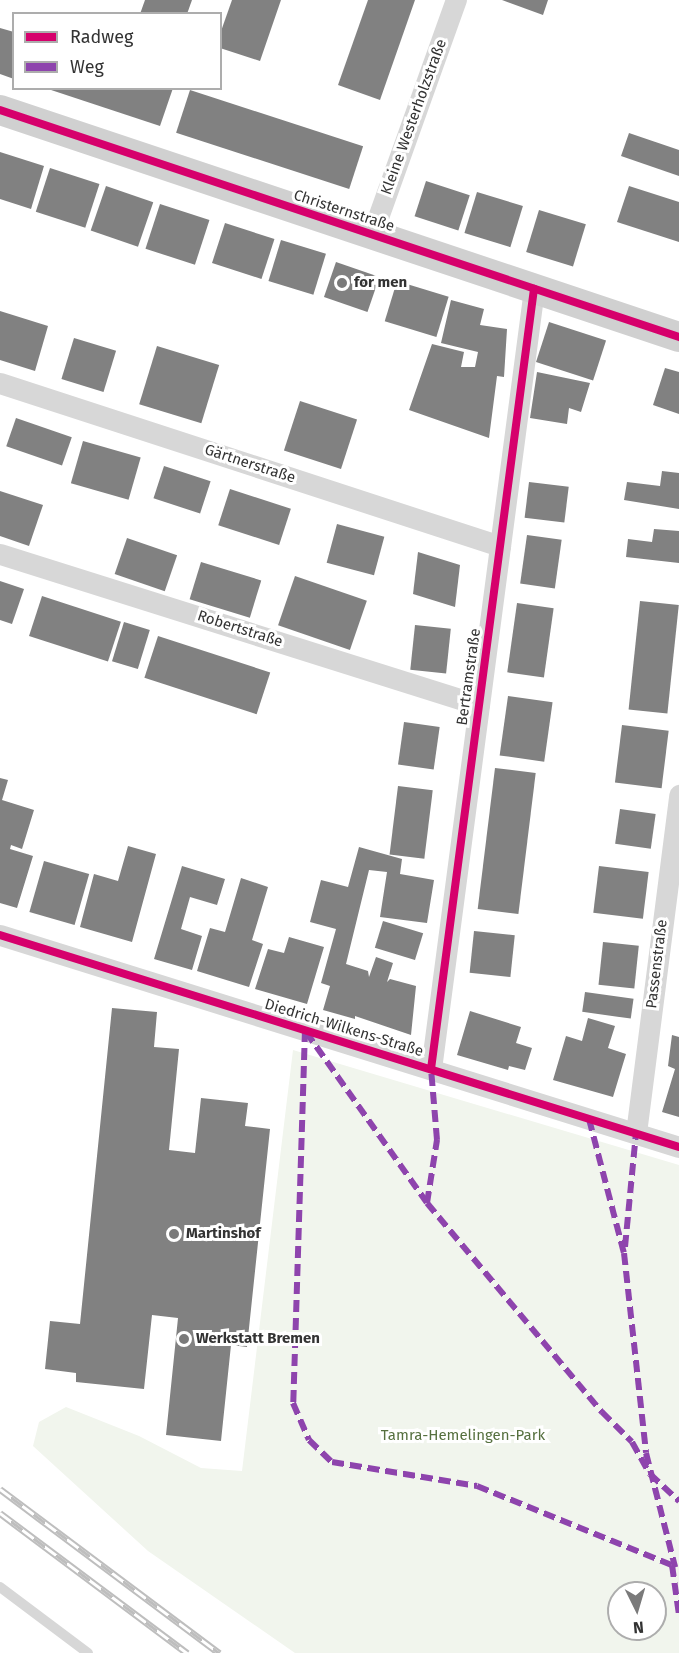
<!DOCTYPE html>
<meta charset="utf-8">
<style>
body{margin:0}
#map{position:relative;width:679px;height:1653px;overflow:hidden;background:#fff;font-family:"Fira Sans",sans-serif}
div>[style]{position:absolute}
.green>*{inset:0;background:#f1f5ed}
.building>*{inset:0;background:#818181;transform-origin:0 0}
.lane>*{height:10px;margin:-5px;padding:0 5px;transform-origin:5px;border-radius:5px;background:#d7d7d7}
.street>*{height:21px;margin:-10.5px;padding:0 10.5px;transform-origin:10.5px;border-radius:10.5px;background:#d7d7d7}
.secondary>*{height:30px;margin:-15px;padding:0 15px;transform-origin:15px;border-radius:15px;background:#d0d0d0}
.rail>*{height:7px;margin-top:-3.5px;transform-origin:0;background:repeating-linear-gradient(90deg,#fff 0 14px,#bebebe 0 28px);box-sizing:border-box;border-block:2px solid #bebebe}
.quiet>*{height:6px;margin-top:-3px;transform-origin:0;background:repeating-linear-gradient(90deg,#8e44ad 0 12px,transparent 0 18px)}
.cycleway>*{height:8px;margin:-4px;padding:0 4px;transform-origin:4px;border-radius:4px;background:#d6006c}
.dots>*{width:16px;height:16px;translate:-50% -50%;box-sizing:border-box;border:3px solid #fff;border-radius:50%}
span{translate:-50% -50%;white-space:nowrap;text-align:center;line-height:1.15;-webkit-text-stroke:6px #fff;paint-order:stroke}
.street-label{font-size:15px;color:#333}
.poi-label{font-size:15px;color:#333;font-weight:700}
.left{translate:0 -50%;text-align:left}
.park-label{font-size:15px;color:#56703f}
.legend{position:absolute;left:12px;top:12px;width:210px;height:78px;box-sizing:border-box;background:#fff;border:2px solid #adadad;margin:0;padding:8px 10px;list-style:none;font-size:18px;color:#333}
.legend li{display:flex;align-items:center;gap:12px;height:30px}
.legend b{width:30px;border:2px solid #adadad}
.north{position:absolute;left:607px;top:1581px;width:60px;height:60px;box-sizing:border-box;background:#fff;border:2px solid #adadad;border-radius:50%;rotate:175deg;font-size:16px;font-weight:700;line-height:24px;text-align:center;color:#333}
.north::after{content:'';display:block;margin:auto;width:21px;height:27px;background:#7a7a7a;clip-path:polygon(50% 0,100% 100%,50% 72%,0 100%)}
</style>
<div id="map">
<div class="green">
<i style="clip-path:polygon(evenodd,293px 1050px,679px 1165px,679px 1653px,295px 1653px,148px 1551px,33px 1446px,39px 1422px,66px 1407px,139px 1436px,201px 1468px,242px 1471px,293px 1050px,619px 1593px,655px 1593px,655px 1629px,619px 1629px,619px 1593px)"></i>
</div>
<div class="building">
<i style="clip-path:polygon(145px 0,192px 0,187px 14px,140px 14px)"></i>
<i style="clip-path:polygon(232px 0,281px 0,260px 61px,220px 48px,220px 34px)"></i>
<i style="clip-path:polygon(368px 0,415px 0,380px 100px,338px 85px)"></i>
<i style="clip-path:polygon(502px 0,548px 0,543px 15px)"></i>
<i style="clip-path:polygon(0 28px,14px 32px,14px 79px,0 74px)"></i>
<i style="clip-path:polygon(45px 88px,173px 88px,160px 126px)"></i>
<i style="left:190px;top:90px;width:182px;height:45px;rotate:18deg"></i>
<i style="clip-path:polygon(629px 133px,679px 150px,679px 176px,621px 156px)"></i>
<i style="clip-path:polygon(0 152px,44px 166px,31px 209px,0 199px)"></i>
<i style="left:50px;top:168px;width:52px;height:46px;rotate:18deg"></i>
<i style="left:426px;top:181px;width:46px;height:37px;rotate:18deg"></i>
<i style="left:106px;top:186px;width:50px;height:47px;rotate:19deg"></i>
<i style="clip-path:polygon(629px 186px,679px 202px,679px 242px,617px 222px)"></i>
<i style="left:477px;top:192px;width:48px;height:43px;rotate:17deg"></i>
<i style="left:160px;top:204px;width:52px;height:47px;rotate:18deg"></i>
<i style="left:539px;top:210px;width:49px;height:44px;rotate:17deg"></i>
<i style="left:225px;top:223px;width:52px;height:42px;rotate:18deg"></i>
<i style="left:281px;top:240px;width:47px;height:43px;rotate:17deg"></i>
<i style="left:336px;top:262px;width:46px;height:37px;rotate:19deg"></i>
<i style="left:397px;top:281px;width:54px;height:42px;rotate:17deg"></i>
<i style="clip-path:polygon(451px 300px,484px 309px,480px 325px,507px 329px,504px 377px,497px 376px,489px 438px,409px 410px,432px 344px,464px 352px,461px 367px,475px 367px,478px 352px,441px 343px)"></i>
<i style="clip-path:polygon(0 311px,48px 326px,35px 371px,0 360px)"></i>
<i style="left:549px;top:322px;width:60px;height:42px;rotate:18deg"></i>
<i style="left:74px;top:338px;width:44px;height:43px;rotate:17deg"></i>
<i style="left:157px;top:346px;width:65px;height:61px;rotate:17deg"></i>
<i style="clip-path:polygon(665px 368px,679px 372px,679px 414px,653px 405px)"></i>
<i style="clip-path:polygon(537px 372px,590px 383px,581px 412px,569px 408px,567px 424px,530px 418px)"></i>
<i style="left:300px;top:401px;width:60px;height:52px;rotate:18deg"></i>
<i style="left:16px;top:418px;width:59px;height:30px;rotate:19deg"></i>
<i style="left:83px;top:441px;width:60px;height:44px;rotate:16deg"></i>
<i style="left:164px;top:466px;width:49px;height:34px;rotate:18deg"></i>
<i style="clip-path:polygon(662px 471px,679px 473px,679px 509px,624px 500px,627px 482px,660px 486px)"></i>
<i style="left:529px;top:482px;width:40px;height:36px;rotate:7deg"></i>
<i style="left:230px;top:489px;width:64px;height:38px;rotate:18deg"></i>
<i style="clip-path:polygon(0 491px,43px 505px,29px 546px,0 536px)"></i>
<i style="left:337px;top:524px;width:49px;height:40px;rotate:15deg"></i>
<i style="clip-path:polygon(654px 529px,679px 531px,679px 563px,626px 557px,628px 539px,652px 542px)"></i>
<i style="left:527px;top:535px;width:35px;height:49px;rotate:8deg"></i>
<i style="left:127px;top:538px;width:53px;height:38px;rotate:19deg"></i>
<i style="clip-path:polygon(418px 552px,460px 565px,455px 607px,413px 594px)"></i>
<i style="left:201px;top:562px;width:63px;height:39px;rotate:17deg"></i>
<i style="left:295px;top:576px;width:76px;height:52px;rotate:19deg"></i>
<i style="clip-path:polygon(0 581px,24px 589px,12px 624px,0 620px)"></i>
<i style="left:42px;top:596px;width:83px;height:42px;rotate:18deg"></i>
<i style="left:640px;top:601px;width:39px;height:109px;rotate:6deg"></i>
<i style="left:517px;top:603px;width:37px;height:70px;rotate:8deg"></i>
<i style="left:124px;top:622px;width:27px;height:41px;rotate:17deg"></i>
<i style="left:415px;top:625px;width:36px;height:45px;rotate:6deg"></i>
<i style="left:158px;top:636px;width:118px;height:44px;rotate:18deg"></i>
<i style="left:508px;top:696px;width:45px;height:60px;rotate:8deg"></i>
<i style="left:404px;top:722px;width:36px;height:43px;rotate:8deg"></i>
<i style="left:622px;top:725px;width:47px;height:58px;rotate:7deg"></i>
<i style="left:495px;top:768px;width:41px;height:142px;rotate:7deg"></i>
<i style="clip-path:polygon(0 778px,8px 780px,2px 800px,34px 810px,22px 849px,11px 845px,10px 849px,33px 856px,17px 908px,0 903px)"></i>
<i style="left:398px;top:786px;width:35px;height:69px;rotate:7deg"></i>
<i style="left:620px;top:809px;width:36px;height:35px;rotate:8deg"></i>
<i style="clip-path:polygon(128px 846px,156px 854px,132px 942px,80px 927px,94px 874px,118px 881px)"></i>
<i style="clip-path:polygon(359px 847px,402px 859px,400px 874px,434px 880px,427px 923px,380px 917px,387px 872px,369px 870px,346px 964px,368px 971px,369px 977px,376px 957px,393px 963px,387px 982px,390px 979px,416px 986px,411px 1035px,355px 1016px,355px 1019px,323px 1010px,330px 986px,321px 983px,336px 929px,310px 922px,321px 880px,348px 887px)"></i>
<i style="left:44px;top:861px;width:47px;height:53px;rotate:16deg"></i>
<i style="clip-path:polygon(182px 866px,225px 879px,217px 905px,190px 897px,181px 929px,202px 936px,192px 970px,154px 959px)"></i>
<i style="left:599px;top:866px;width:50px;height:47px;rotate:7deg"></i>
<i style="clip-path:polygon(241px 878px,268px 887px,252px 940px,263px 944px,249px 987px,197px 971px,210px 928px,225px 932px)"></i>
<i style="left:383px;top:921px;width:42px;height:28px;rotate:17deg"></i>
<i style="left:474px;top:931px;width:41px;height:42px;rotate:6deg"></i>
<i style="clip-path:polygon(289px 937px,324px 947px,307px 1004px,255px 989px,268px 949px,284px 953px)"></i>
<i style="left:603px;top:942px;width:36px;height:43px;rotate:6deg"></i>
<i style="left:585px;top:992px;width:49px;height:20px;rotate:8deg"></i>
<i style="clip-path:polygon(112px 1008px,157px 1012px,154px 1047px,179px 1049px,169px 1150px,195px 1153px,201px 1098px,248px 1103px,245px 1126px,270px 1129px,247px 1347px,231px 1345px,221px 1441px,166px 1435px,178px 1318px,152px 1315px,144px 1389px,76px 1382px,76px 1373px,45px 1369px,50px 1321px,80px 1324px)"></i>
<i style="clip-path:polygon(470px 1011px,521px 1027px,516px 1043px,532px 1048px,525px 1070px,509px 1066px,508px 1070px,457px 1055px)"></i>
<i style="clip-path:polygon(588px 1018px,615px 1026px,608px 1048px,626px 1054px,613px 1097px,553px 1080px,566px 1036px,582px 1041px)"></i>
<i style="clip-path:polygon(672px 1035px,679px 1037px,679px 1117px,662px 1112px,675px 1069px,668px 1066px)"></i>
</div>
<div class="lane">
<i style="left:0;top:1587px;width:110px;rotate:36.9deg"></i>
</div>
<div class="street">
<i style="left:372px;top:234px;width:249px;rotate:-70.3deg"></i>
<i style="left:0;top:383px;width:526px;rotate:18.06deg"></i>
<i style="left:0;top:554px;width:502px;rotate:17.5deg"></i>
<i style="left:0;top:935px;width:711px;rotate:17.34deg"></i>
<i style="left:431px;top:1069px;width:787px;rotate:-82.48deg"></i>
<i style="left:636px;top:1133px;width:341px;rotate:-82.7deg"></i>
</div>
<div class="secondary">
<i style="left:0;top:110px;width:716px;rotate:18.49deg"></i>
</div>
<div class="rail">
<i style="left:0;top:1489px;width:274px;rotate:36.8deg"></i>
<i style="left:0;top:1513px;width:234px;rotate:36.8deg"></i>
</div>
<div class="quiet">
<i style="left:305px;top:1030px;width:373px;rotate:91.8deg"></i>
<i style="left:293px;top:1403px;width:40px;rotate:66.6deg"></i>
<i style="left:309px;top:1440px;width:32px;rotate:44deg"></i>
<i style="left:332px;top:1462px;width:147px;rotate:9.4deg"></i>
<i style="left:477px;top:1486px;width:210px;rotate:22.1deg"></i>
<i style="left:672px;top:1565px;width:50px;rotate:82deg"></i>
<i style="left:306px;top:1032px;width:209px;rotate:54.7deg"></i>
<i style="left:427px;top:1203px;width:273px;rotate:50.1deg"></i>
<i style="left:602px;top:1412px;width:42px;rotate:45deg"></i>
<i style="left:632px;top:1442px;width:37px;rotate:61deg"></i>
<i style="left:650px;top:1474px;width:40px;rotate:43deg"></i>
<i style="left:589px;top:1119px;width:138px;rotate:75.4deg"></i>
<i style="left:624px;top:1253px;width:201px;rotate:83.7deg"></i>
<i style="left:646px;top:1453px;width:118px;rotate:75.7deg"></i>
<i style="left:427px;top:1203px;width:64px;rotate:-81deg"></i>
<i style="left:437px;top:1140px;width:71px;rotate:-94.8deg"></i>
<i style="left:625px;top:1247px;width:115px;rotate:-84.5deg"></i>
</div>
<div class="cycleway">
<i style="left:0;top:110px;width:716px;rotate:18.49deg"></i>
<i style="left:0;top:935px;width:711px;rotate:17.34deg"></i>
<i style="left:431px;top:1069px;width:787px;rotate:-82.48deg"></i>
</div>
<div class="dots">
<i style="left:342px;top:283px;background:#7a7a7a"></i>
<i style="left:174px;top:1234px;background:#7a7a7a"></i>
<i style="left:184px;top:1339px;background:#7a7a7a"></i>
</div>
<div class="street-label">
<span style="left:414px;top:117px;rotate:-70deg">Kleine Westerholzstraße</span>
<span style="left:344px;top:211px;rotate:18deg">Christernstraße</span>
<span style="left:250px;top:464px;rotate:18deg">Gärtnerstraße</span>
<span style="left:240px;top:629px;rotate:18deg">Robertstraße</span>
<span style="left:469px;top:677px;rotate:-82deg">Bertramstraße</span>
<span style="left:657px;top:964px;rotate:-83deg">Passenstraße</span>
<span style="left:344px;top:1028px;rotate:17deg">Diedrich-Wilkens-Straße</span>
</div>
<div class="poi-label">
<span class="left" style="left:354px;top:283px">for men</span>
<span class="left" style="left:186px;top:1234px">Martinshof</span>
<span class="left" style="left:196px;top:1339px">Werkstatt Bremen</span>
</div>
<div class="park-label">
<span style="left:463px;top:1436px">Tamra-Hemelingen-Park</span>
</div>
<ul class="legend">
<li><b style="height:8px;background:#d6006c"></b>Radweg</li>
<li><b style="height:8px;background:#8e44ad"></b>Weg</li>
</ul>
<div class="north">N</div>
</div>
